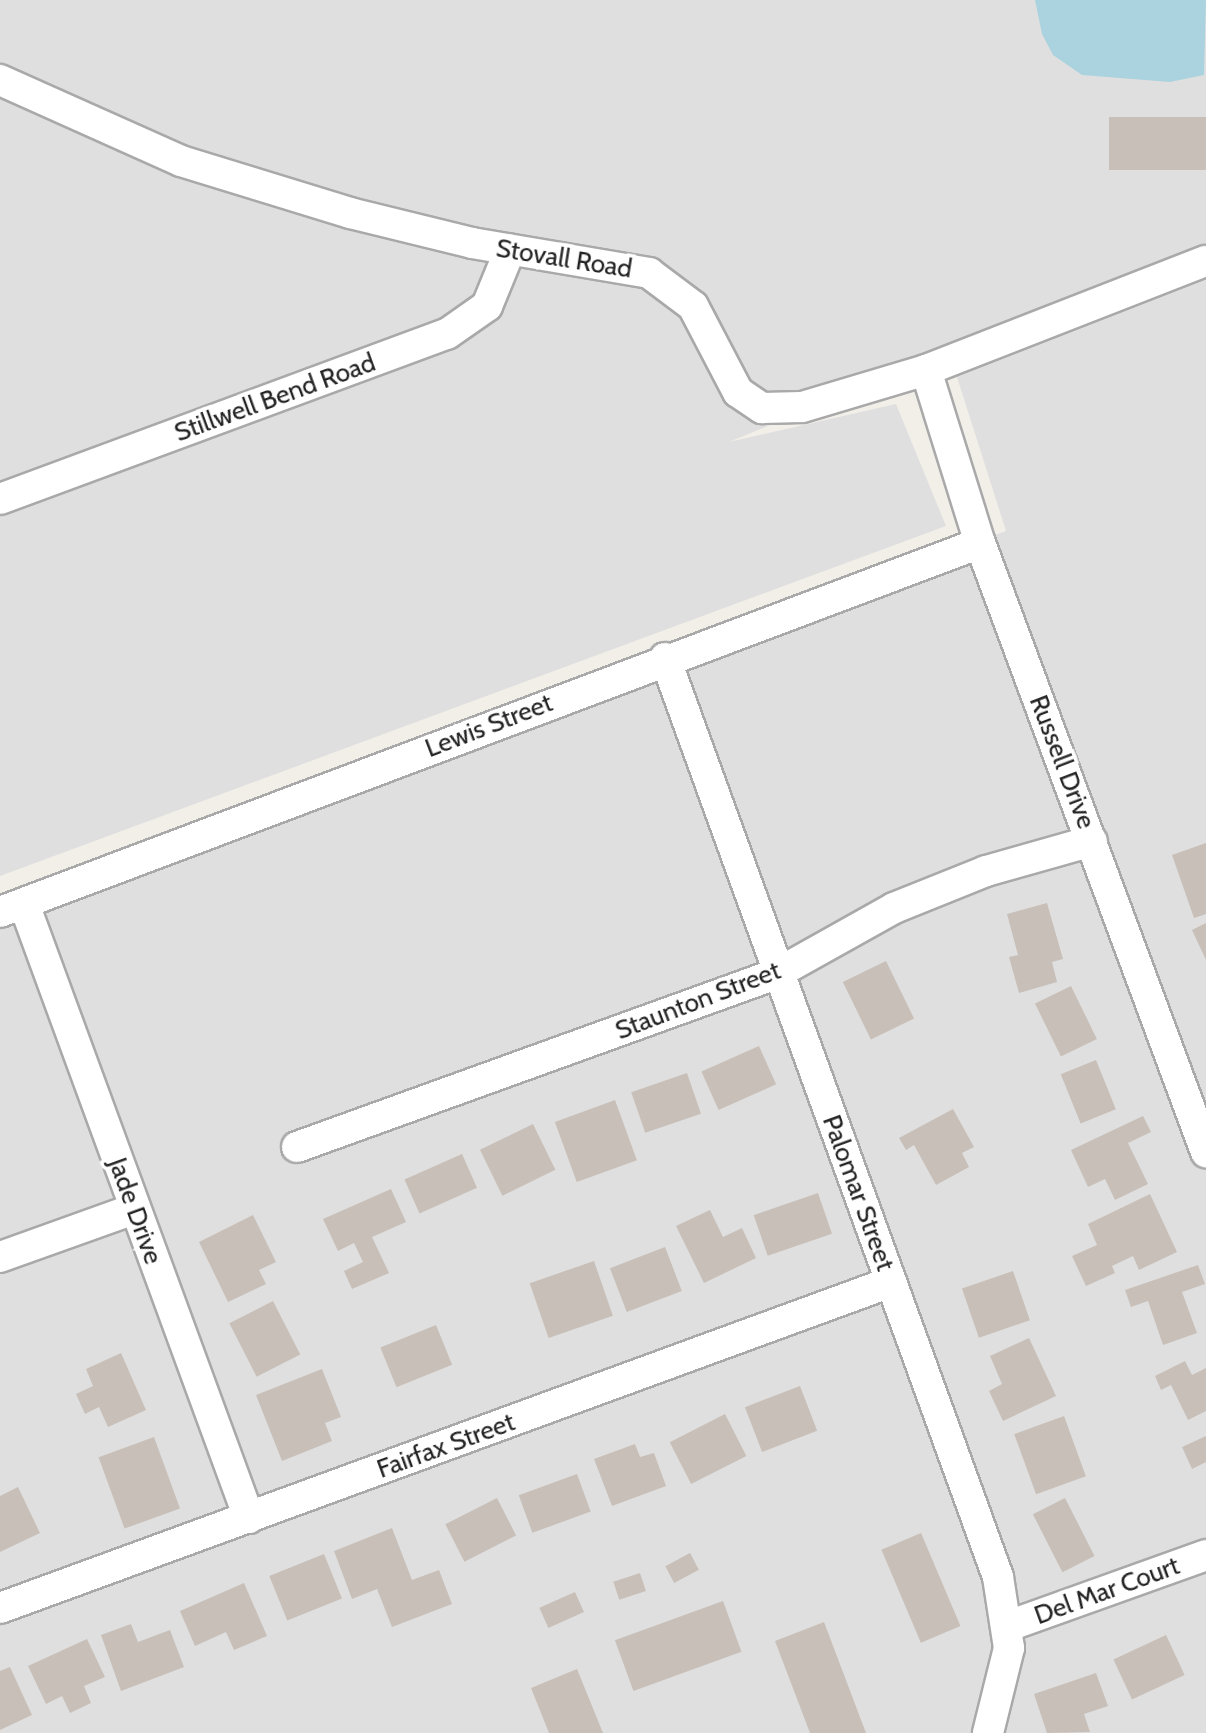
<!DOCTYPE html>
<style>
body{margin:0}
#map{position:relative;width:1206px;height:1733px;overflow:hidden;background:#f2efe9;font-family:Cabin,sans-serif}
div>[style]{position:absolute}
.residential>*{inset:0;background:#e0dfdf}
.water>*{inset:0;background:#aad3df}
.building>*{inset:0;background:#c7bfb8;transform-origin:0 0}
.roads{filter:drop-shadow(2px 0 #a9a9a9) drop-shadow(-2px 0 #a9a9a9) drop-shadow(0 2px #a9a9a9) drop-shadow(0 -2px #a9a9a9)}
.minor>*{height:30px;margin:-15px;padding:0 15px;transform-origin:15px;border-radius:15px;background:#fff}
span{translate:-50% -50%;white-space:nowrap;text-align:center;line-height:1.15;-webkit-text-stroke:7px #fff;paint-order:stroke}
.street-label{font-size:26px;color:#222}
</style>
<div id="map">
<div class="residential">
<i style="clip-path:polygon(0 0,1206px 0,1206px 244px,729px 442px,896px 404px,946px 526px,0 876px)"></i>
<i style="clip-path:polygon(1206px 280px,1206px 1733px,0 1733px,0 899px,1006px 531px,957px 377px)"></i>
</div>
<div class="water">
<i style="clip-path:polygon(1035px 0,1206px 0,1204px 75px,1170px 82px,1082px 75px,1053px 55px,1042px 34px)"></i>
</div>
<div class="building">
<i style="left:1206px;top:117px;width:53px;height:97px;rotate:90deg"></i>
<i style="clip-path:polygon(1206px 843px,1206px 914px,1194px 918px,1172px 855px)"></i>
<i style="clip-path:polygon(1047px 903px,1063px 959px,1052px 962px,1057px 982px,1019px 993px,1009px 957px,1018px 955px,1007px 914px)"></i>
<i style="clip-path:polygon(1206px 923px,1206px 960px,1192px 930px)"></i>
<i style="left:886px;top:961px;width:64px;height:48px;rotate:64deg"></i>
<i style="left:1071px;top:986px;width:59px;height:40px;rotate:64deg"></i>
<i style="left:759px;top:1046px;width:42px;height:63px;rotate:66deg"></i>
<i style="left:1096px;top:1060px;width:53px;height:38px;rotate:68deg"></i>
<i style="left:687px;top:1073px;width:43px;height:59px;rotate:71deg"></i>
<i style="left:615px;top:1100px;width:64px;height:64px;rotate:70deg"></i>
<i style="clip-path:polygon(953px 1109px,974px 1147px,962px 1153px,969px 1167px,936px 1185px,914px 1145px,906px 1150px,899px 1138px)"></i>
<i style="clip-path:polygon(1143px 1116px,1151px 1132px,1128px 1143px,1148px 1184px,1115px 1200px,1105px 1179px,1088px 1187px,1071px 1150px)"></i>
<i style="left:533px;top:1124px;width:51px;height:59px;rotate:64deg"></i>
<i style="left:462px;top:1154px;width:37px;height:63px;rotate:66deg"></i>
<i style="clip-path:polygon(391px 1189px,406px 1222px,372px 1237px,389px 1273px,352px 1289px,344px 1271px,363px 1262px,354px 1243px,338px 1251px,323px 1219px)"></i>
<i style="left:818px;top:1193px;width:43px;height:68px;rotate:71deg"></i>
<i style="clip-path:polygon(1150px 1194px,1177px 1252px,1139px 1270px,1133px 1256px,1112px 1266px,1115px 1273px,1086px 1286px,1072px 1256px,1097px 1245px,1088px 1224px)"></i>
<i style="clip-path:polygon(710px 1210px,723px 1237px,742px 1228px,756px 1258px,704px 1283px,676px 1226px)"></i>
<i style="clip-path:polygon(253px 1215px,276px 1262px,259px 1270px,266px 1284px,228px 1302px,199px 1242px)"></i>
<i style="left:665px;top:1247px;width:47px;height:59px;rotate:69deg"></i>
<i style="left:594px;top:1261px;width:58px;height:68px;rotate:71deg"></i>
<i style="clip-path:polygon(1198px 1265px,1205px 1284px,1182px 1292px,1197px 1333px,1163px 1345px,1148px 1301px,1131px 1307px,1125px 1290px)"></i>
<i style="left:1013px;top:1271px;width:52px;height:54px;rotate:71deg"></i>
<i style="left:273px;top:1301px;width:60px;height:49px;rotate:63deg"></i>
<i style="left:436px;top:1325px;width:43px;height:60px;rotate:68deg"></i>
<i style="clip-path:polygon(1029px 1338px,1056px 1396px,1003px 1421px,989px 1391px,1002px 1384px,990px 1356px)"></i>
<i style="clip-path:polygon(121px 1353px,146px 1410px,108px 1427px,99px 1407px,85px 1414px,76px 1394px,93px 1386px,86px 1369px)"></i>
<i style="clip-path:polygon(1185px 1361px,1192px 1375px,1206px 1368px,1206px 1411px,1188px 1420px,1171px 1385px,1161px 1390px,1155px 1376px)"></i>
<i style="clip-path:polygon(322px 1369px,341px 1417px,325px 1423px,332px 1441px,282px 1461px,256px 1395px)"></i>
<i style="left:800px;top:1386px;width:48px;height:59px;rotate:69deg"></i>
<i style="left:725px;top:1414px;width:47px;height:62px;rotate:63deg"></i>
<i style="left:1064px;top:1416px;width:64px;height:53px;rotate:70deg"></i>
<i style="clip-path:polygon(1206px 1436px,1206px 1462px,1192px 1469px,1182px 1447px)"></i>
<i style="left:154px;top:1437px;width:76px;height:59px;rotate:70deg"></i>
<i style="clip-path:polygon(635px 1444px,640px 1457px,654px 1453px,666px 1486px,612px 1506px,594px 1459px)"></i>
<i style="left:577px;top:1474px;width:40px;height:62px;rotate:70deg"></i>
<i style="clip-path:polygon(18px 1487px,40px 1533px,0 1552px,0 1496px)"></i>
<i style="left:497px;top:1498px;width:42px;height:58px;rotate:63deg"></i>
<i style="left:1065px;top:1498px;width:65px;height:36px;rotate:63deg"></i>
<i style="clip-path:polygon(392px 1528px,412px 1580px,439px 1570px,452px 1604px,392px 1627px,377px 1589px,352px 1599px,334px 1551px)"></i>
<i style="left:921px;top:1533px;width:101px;height:43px;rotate:67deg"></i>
<i style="left:690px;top:1553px;width:19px;height:28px;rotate:62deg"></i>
<i style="left:324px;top:1554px;width:48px;height:59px;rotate:68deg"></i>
<i style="left:640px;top:1573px;width:19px;height:28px;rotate:72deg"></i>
<i style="clip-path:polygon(244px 1583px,267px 1636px,234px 1650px,226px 1632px,195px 1646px,180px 1611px)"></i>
<i style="left:575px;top:1592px;width:22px;height:39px;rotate:66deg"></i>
<i style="left:723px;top:1601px;width:54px;height:115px;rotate:70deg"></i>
<i style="clip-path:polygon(824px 1622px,866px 1733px,810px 1733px,775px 1641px)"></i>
<i style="clip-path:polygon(131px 1624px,138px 1642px,170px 1630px,184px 1667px,121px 1691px,101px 1635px)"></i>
<i style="left:1166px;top:1635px;width:44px;height:58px;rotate:65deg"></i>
<i style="clip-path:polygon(87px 1639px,105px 1677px,84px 1686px,91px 1703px,70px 1713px,62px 1696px,46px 1704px,28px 1666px)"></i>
<i style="clip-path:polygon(10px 1667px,32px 1715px,0 1730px,0 1671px)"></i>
<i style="clip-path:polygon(577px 1669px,603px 1733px,549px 1733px,531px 1688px)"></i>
<i style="clip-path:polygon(1096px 1673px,1108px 1706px,1084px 1714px,1090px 1732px,1047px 1733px,1034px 1694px)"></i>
</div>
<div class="roads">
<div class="minor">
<i style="left:0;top:80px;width:198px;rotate:24.1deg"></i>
<i style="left:181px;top:161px;width:177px;rotate:17.1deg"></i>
<i style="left:350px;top:213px;width:126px;rotate:13.8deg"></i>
<i style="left:472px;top:243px;width:180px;rotate:9.6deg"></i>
<i style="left:649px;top:273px;width:55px;rotate:36.9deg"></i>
<i style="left:693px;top:306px;width:97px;rotate:62.4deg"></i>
<i style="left:738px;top:392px;width:29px;rotate:34deg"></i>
<i style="left:762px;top:408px;width:40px;rotate:-1.4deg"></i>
<i style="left:802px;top:407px;width:129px;rotate:-16.6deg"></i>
<i style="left:926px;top:370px;width:300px;rotate:-21.3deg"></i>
<i style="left:926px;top:370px;width:181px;rotate:72.7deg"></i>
<i style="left:980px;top:543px;width:650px;rotate:69.64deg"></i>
<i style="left:0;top:499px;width:476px;rotate:-20.3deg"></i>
<i style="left:447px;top:334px;width:49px;rotate:-35deg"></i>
<i style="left:487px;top:306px;width:61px;rotate:-67.7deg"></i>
<i style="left:665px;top:658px;width:977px;rotate:70.08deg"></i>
<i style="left:998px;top:1577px;width:72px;rotate:81.2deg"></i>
<i style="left:1009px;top:1648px;width:88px;rotate:103.9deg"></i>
<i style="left:24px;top:904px;width:654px;rotate:69.87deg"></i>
<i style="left:0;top:912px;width:1047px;rotate:-20.63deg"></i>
<i style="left:297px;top:1147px;width:509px;rotate:-19.86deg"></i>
<i style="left:776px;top:974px;width:135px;rotate:-29.2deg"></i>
<i style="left:894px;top:908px;width:99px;rotate:-21.9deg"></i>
<i style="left:986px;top:871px;width:110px;rotate:-15.8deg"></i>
<i style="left:0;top:1257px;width:142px;rotate:-19.7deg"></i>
<i style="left:0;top:1608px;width:949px;rotate:-20.1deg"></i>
<i style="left:1008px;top:1626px;width:210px;rotate:-19.7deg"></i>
</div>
</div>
<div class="street-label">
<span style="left:564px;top:259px;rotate:9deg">Stovall Road</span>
<span style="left:275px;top:398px;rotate:-20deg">Stillwell Bend Road</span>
<span style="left:489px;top:726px;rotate:-21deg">Lewis Street</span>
<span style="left:1062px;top:762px;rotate:69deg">Russell Drive</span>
<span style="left:698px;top:1001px;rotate:-21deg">Staunton Street</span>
<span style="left:858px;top:1193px;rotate:70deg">Palomar Street</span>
<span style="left:135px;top:1211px;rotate:70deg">Jade Drive</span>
<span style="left:446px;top:1446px;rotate:-20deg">Fairfax Street</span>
<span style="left:1107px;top:1591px;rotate:-20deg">Del Mar Court</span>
</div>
</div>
